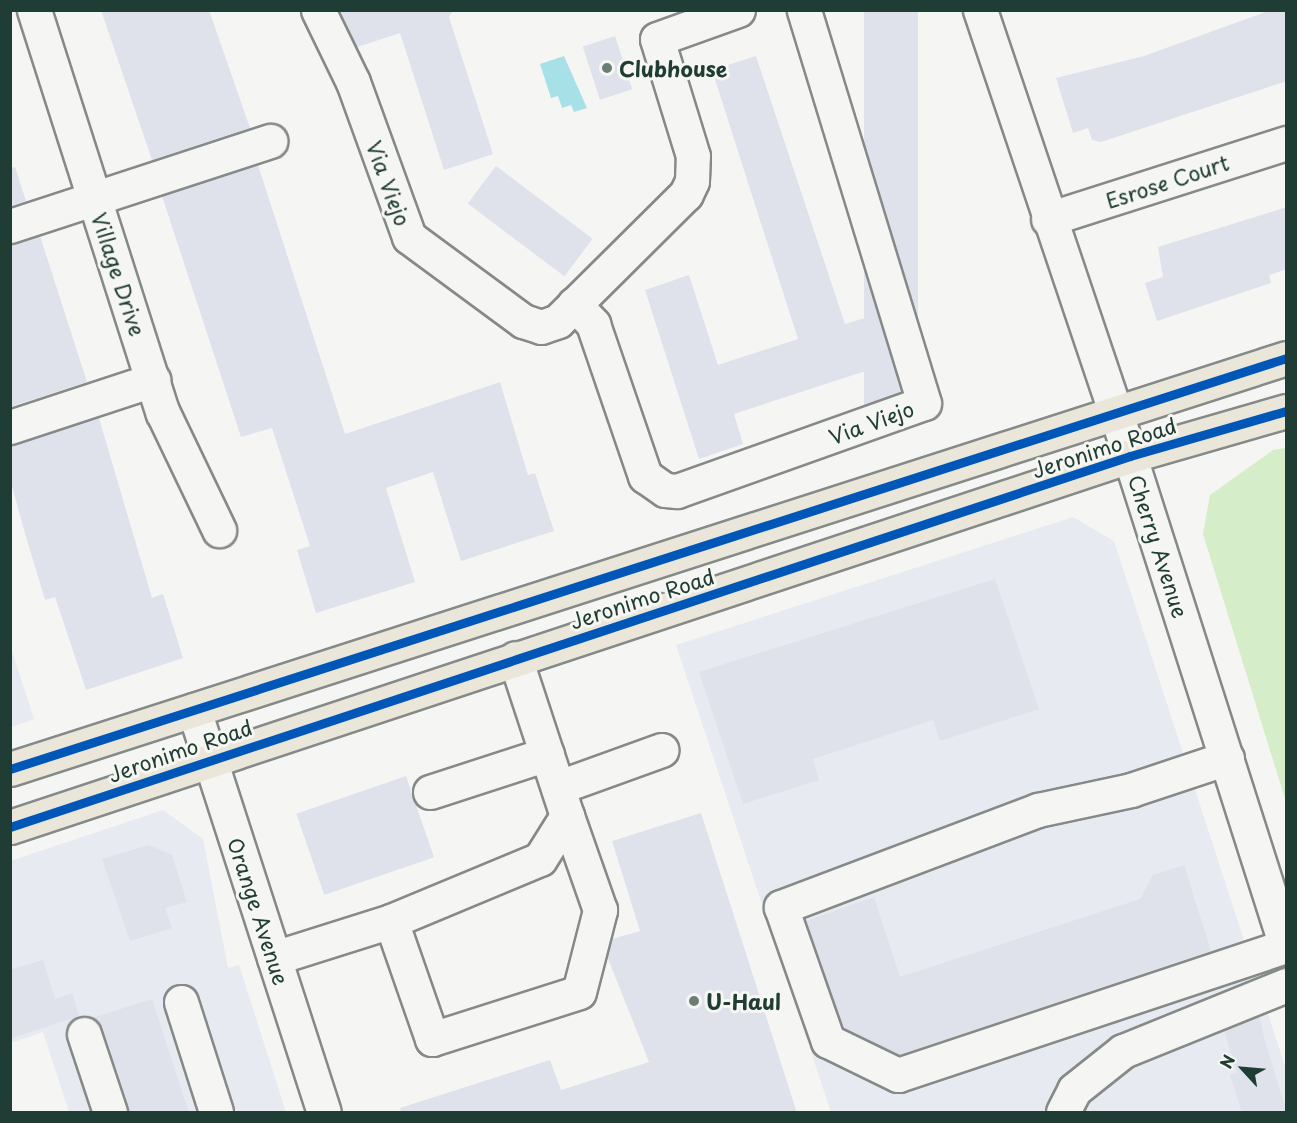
<!DOCTYPE html>
<style>
body{margin:0}
#map{position:relative;width:1297px;height:1123px;overflow:hidden;background:#f5f5f3;font-family:"Playpen Sans",sans-serif}
div>[style]{position:absolute}
.built>*{inset:0;background:#e7eaf0}
.green>*{inset:0;background:#d5edc8}
.water>*{inset:0;background:#a8e0e8}
.building>*{inset:0;background:#dfe2eb;transform-origin:0 0}
.roads{filter:drop-shadow(2px 0 #858a88) drop-shadow(-2px 0 #858a88) drop-shadow(0 2px #858a88) drop-shadow(0 -2px #858a88)}
.minor>*{height:33px;margin:-16.5px;padding:0 16.5px;transform-origin:16.5px;border-radius:16.5px;background:#f5f5f3}
.major>*{height:33px;margin:-16.5px;padding:0 16.5px;transform-origin:16.5px;border-radius:16.5px;background:#eae7da}
.cycleway>*{height:9px;margin:-4.5px;padding:0 4.5px;transform-origin:4.5px;border-radius:4.5px;background:#0057b8}
.dots>*{width:16px;height:16px;translate:-50% -50%;box-sizing:border-box;border:3px solid #f6f6f2;border-radius:50%}
span{translate:-50% -50%;white-space:nowrap;text-align:center;line-height:1.15;-webkit-text-stroke:6px #f6f6f2;paint-order:stroke}
.poi-label{font-size:21px;color:#1f3d34;font-weight:700}
.left{translate:0 -50%;text-align:left}
.street-label{font-size:21px;color:#1f3d34}
.frame{position:absolute;inset:0;border:12px solid #1f3d34;pointer-events:none}
.north{position:absolute;left:1213px;top:1039px;width:60px;height:60px;-webkit-text-stroke:4px #f6f6f2;paint-order:stroke;rotate:296deg;font-size:16px;font-weight:700;line-height:24px;text-align:center;color:#1f3d34}
.north::after{content:'';display:block;margin:auto;width:21px;height:27px;background:#1f3d34;clip-path:polygon(50% 0,100% 100%,50% 72%,0 100%)}
</style>
<div id="map">
<div class="built">
<i style="clip-path:polygon(1073px 517px,1114px 541px,1286px 1069px,1286px 1112px,831px 1112px,676px 645px)"></i>
<i style="clip-path:polygon(10px 645px,34px 719px,11px 727px,10px 727px)"></i>
<i style="clip-path:polygon(163px 810px,203px 839px,228px 968px,239px 965px,286px 1112px,69px 1112px,43px 1032px,11px 1043px,10px 861px)"></i>
</div>
<div class="green">
<i style="clip-path:polygon(1286px 448px,1286px 802px,1203px 534px,1210px 495px,1273px 450px)"></i>
</div>
<div class="water">
<i style="clip-path:polygon(564px 56px,587px 108px,574px 112px,571px 105px,562px 108px,558px 96px,551px 98px,540px 64px)"></i>
</div>
<div class="building">
<i style="clip-path:polygon(101px 10px,209px 10px,250px 128px,152px 160px)"></i>
<i style="clip-path:polygon(339px 10px,454px 10px,449px 17px,493px 154px,444px 170px,400px 33px,357px 47px)"></i>
<i style="left:864px;top:10px;width:54px;height:398px"></i>
<i style="clip-path:polygon(1271px 10px,1287px 10px,1287px 81px,1101px 142px,1092px 140px,1088px 128px,1073px 133px,1056px 78px,1144px 56px)"></i>
<i style="left:615px;top:36px;width:56px;height:34px;rotate:72deg"></i>
<i style="clip-path:polygon(756px 56px,845px 324px,875px 315px,890px 363px,734px 414px,743px 444px,699px 459px,645px 290px,689px 275px,718px 365px,798px 339px,712px 70px)"></i>
<i style="clip-path:polygon(258px 165px,345px 434px,500px 382px,528px 475px,535px 473px,554px 531px,461px 561px,433px 472px,386px 488px,415px 582px,316px 613px,297px 550px,310px 546px,272px 428px,241px 437px,162px 196px)"></i>
<i style="left:496px;top:166px;width:121px;height:47px;rotate:37deg"></i>
<i style="clip-path:polygon(15px 167px,26px 201px,10px 206px,10px 168px)"></i>
<i style="clip-path:polygon(1287px 207px,1287px 269px,1269px 275px,1271px 283px,1157px 321px,1145px 283px,1163px 277px,1158px 247px)"></i>
<i style="clip-path:polygon(40px 236px,87px 382px,10px 407px,10px 244px)"></i>
<i style="clip-path:polygon(99px 418px,152px 598px,163px 594px,183px 658px,86px 690px,55px 597px,45px 600px,26px 537px,10px 479px,10px 445px)"></i>
<i style="clip-path:polygon(995px 579px,1039px 709px,940px 741px,933px 720px,813px 759px,819px 780px,743px 804px,699px 672px)"></i>
<i style="left:406px;top:776px;width:86px;height:116px;rotate:71deg"></i>
<i style="clip-path:polygon(701px 813px,797px 1113px,401px 1113px,400px 1108px,550px 1060px,561px 1090px,649px 1062px,607px 956px,612px 939px,640px 931px,612px 841px)"></i>
<i style="clip-path:polygon(149px 845px,172px 855px,187px 902px,165px 908px,172px 928px,130px 941px,102px 859px)"></i>
<i style="clip-path:polygon(1184px 865px,1211px 951px,899px 1055px,843px 1028px,806px 921px,874px 897px,900px 977px,1140px 899px,1153px 875px)"></i>
<i style="clip-path:polygon(43px 960px,55px 999px,72px 993px,79px 1016px,10px 1039px,10px 970px)"></i>
<i style="clip-path:polygon(152px 999px,189px 1113px,128px 1113px,102px 1028px,92px 1018px)"></i>
<i style="clip-path:polygon(1259px 1016px,1265px 1041px,1287px 1113px,1242px 1113px,1230px 1075px,1237px 1073px,1224px 1030px)"></i>
</div>
<div class="roads">
<div class="minor">
<i style="left:34px;top:10px;width:423px;rotate:72.3deg"></i>
<i style="left:163px;top:413px;width:130px;rotate:64.4deg"></i>
<i style="left:318px;top:10px;width:80px;rotate:64.1deg"></i>
<i style="left:353px;top:82px;width:165px;rotate:70.1deg"></i>
<i style="left:409px;top:237px;width:142px;rotate:36.4deg"></i>
<i style="left:523px;top:321px;width:19px;rotate:18deg"></i>
<i style="left:541px;top:327px;width:18px;rotate:-19deg"></i>
<i style="left:558px;top:321px;width:180px;rotate:-44.8deg"></i>
<i style="left:686px;top:194px;width:14px;rotate:-65deg"></i>
<i style="left:692px;top:181px;width:25px;rotate:-88deg"></i>
<i style="left:693px;top:156px;width:122px;rotate:-107.1deg"></i>
<i style="left:657px;top:39px;width:86px;rotate:-19.7deg"></i>
<i style="left:980px;top:10px;width:422px;rotate:71.4deg"></i>
<i style="left:1115px;top:410px;width:563px;rotate:72.31deg"></i>
<i style="left:1048px;top:219px;width:250px;rotate:-17.7deg"></i>
<i style="left:10px;top:226px;width:274px;rotate:-18.1deg"></i>
<i style="left:574px;top:304px;width:28px;rotate:46deg"></i>
<i style="left:593px;top:324px;width:161px;rotate:71.1deg"></i>
<i style="left:645px;top:476px;width:24px;rotate:35deg"></i>
<i style="left:665px;top:490px;width:12px;rotate:5deg"></i>
<i style="left:677px;top:491px;width:262px;rotate:-19.6deg"></i>
<i style="left:924px;top:403px;width:411px;rotate:-107deg"></i>
<i style="left:10px;top:427px;width:151px;rotate:-18.2deg"></i>
<i style="left:194px;top:710px;width:422px;rotate:72.1deg"></i>
<i style="left:1227px;top:758px;width:101px;rotate:161.6deg"></i>
<i style="left:1131px;top:790px;width:95px;rotate:167.9deg"></i>
<i style="left:1038px;top:810px;width:275px;rotate:159.3deg"></i>
<i style="left:781px;top:907px;width:142px;rotate:70.7deg"></i>
<i style="left:828px;top:1041px;width:78px;rotate:25.9deg"></i>
<i style="left:898px;top:1075px;width:409px;rotate:-18.4deg"></i>
<i style="left:559px;top:787px;width:109px;rotate:-19.9deg"></i>
<i style="left:430px;top:792px;width:123px;rotate:-18deg"></i>
<i style="left:391px;top:921px;width:125px;rotate:70.8deg"></i>
<i style="left:432px;top:1039px;width:154px;rotate:-17.7deg"></i>
<i style="left:579px;top:992px;width:85px;rotate:-75.6deg"></i>
<i style="left:600px;top:910px;width:100px;rotate:-109.3deg"></i>
<i style="left:274px;top:958px;width:123px;rotate:-17.5deg"></i>
<i style="left:391px;top:921px;width:161px;rotate:-22.6deg"></i>
<i style="left:540px;top:859px;width:51px;rotate:-57.9deg"></i>
<i style="left:567px;top:816px;width:166px;rotate:-108.2deg"></i>
<i style="left:181px;top:1002px;width:115px;rotate:72.3deg"></i>
<i style="left:84px;top:1034px;width:82px;rotate:71.6deg"></i>
<i style="left:1063px;top:1112px;width:25px;rotate:-63deg"></i>
<i style="left:1074px;top:1090px;width:63px;rotate:-38.5deg"></i>
<i style="left:1123px;top:1051px;width:176px;rotate:-22deg"></i>
</div>
<div class="major">
<i style="left:10px;top:769px;width:1341px;rotate:-17.85deg"></i>
<i style="left:10px;top:827px;width:1180px;rotate:-18.33deg"></i>
<i style="left:1130px;top:456px;width:162px;rotate:-16.1deg"></i>
</div>
</div>
<div class="cycleway">
<i style="left:10px;top:769px;width:1341px;rotate:-17.85deg"></i>
<i style="left:10px;top:827px;width:1180px;rotate:-18.33deg"></i>
<i style="left:1130px;top:456px;width:162px;rotate:-16.1deg"></i>
</div>
<div class="dots">
<i style="left:607px;top:68px;background:#6a7d77"></i>
<i style="left:694px;top:1001px;background:#6a7d77"></i>
</div>
<div class="poi-label">
<span class="left" style="left:619px;top:68px">Clubhouse</span>
<span class="left" style="left:706px;top:1001px">U-Haul</span>
</div>
<div class="street-label">
<span style="left:1167px;top:181px;rotate:-18deg">Esrose Court</span>
<span style="left:389px;top:183px;rotate:70deg">Via Viejo</span>
<span style="left:119px;top:274px;rotate:72deg">Village Drive</span>
<span style="left:871px;top:422px;rotate:-20deg">Via Viejo</span>
<span style="left:1104px;top:447px;rotate:-18deg">Jeronimo Road</span>
<span style="left:1159px;top:546px;rotate:72deg">Cherry Avenue</span>
<span style="left:642px;top:598px;rotate:-18deg">Jeronimo Road</span>
<span style="left:180px;top:750px;rotate:-19deg">Jeronimo Road</span>
<span style="left:259px;top:911px;rotate:72deg">Orange Avenue</span>
</div>
<div class="frame"></div>
<div class="north">N</div>
</div>
